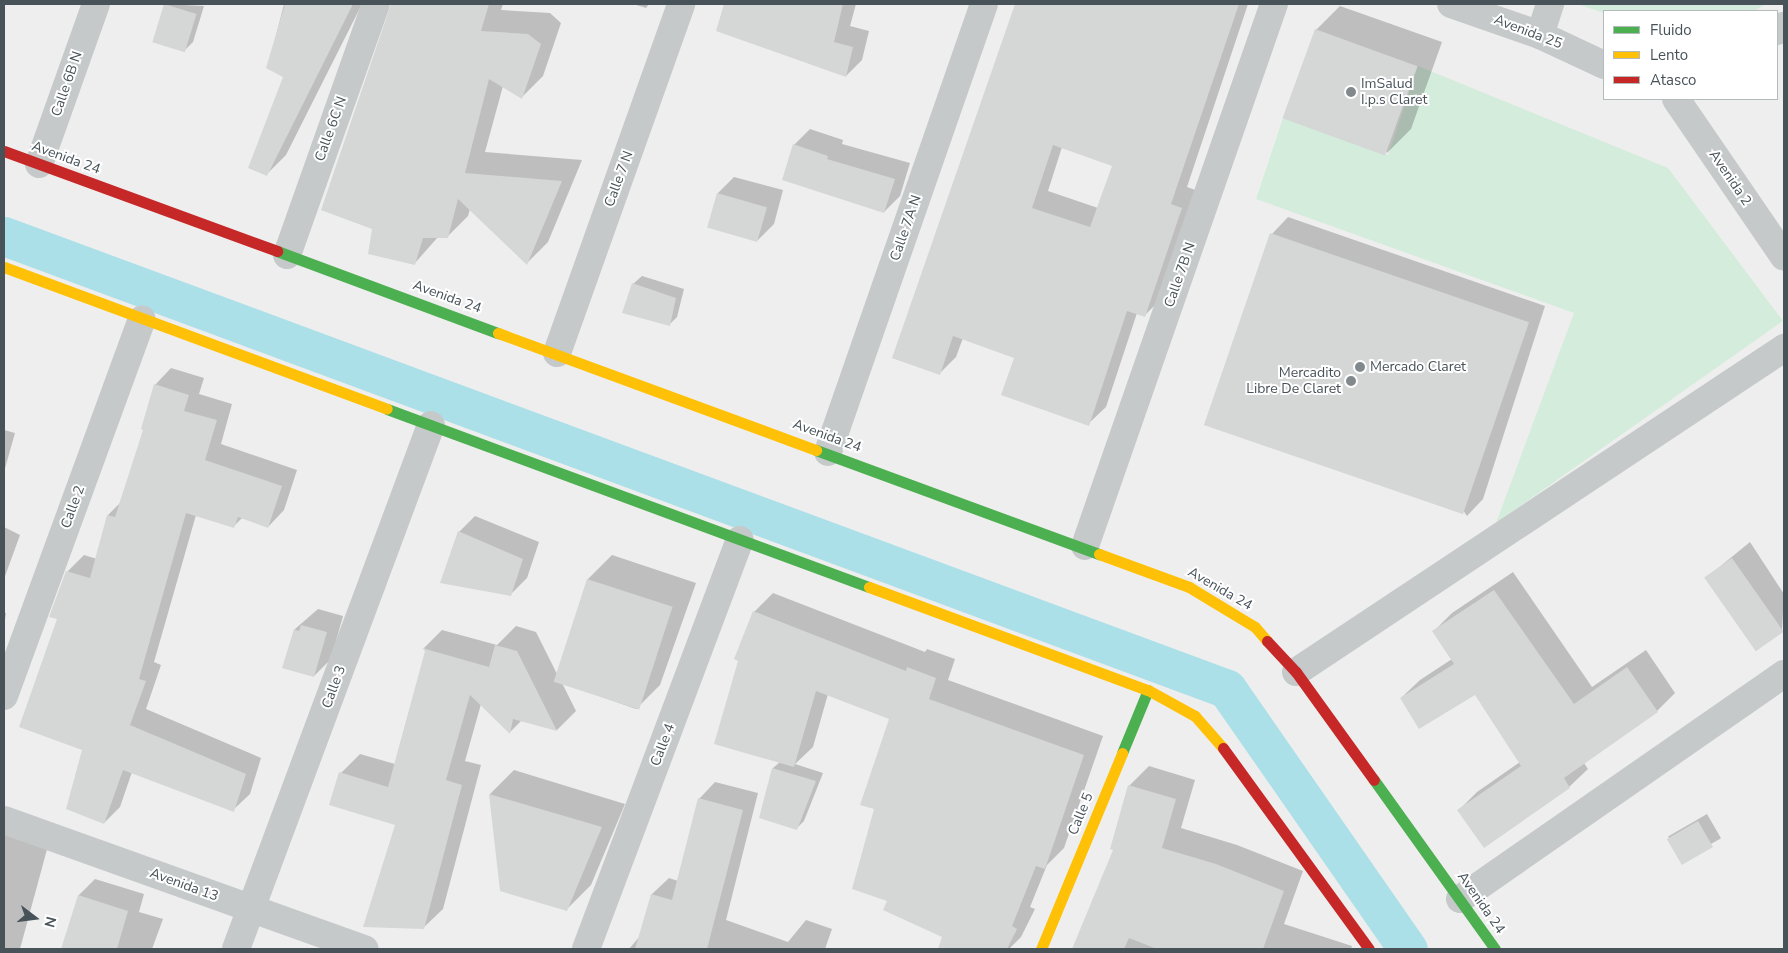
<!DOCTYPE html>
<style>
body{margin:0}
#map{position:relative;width:1788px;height:953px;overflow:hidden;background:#efeeee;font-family:"Nunito Sans",sans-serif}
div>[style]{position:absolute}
.green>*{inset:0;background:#d4ecdb}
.shadow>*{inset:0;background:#0003;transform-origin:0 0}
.canal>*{height:39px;margin:-19.5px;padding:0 19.5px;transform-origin:19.5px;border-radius:19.5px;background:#abe0e8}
.building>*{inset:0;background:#d5d6d6;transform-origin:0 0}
.street>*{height:28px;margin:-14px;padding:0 14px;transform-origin:14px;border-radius:14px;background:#c5c9ca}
.fast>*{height:11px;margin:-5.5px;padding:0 5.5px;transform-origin:5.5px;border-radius:5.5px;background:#4caf50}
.slow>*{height:11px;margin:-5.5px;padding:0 5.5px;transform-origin:5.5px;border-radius:5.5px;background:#ffc107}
.jam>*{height:11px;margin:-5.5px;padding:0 5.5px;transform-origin:5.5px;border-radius:5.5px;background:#c62828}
.dots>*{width:14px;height:14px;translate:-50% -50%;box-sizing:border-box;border:2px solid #fff;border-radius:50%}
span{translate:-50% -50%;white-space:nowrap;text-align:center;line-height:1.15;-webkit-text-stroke:4px #fff;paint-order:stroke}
.street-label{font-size:14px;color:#475259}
.poi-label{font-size:14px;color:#475259}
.left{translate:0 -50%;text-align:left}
.right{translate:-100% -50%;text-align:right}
.frame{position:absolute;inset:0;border:5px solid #475259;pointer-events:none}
.legend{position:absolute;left:1603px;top:10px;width:175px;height:90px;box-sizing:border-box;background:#fff;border:1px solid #b5babd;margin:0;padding:6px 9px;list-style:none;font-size:15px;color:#475259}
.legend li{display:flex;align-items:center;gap:10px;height:25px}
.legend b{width:25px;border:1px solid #b5babd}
.north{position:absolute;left:10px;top:893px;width:50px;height:50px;-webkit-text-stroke:4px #fff;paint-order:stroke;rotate:105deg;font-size:14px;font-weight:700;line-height:20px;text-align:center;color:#475259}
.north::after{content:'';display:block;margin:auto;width:18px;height:22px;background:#475259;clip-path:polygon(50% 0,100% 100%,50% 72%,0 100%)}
</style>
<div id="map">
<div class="green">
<i style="clip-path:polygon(1577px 4px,1766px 4px,1754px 11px,1604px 13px)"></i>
<i style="clip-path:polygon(1418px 66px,1668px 168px,1783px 321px,1496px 523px,1574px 313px,1256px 199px,1283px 118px,1388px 155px)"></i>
</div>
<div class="shadow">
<i style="clip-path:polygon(165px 4px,204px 6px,193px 42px,185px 50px,154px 41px)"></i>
<i style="clip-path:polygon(284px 4px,362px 4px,286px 155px,267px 174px,284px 77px,268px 67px)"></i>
<i style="clip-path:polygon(393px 4px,503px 4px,501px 10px,550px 13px,561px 23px,543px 76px,522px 97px,503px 86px,485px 152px,582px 160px,548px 242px,527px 263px,470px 209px,468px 216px,447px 237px,438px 237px,415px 263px,374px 229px,322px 210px)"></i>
<i style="clip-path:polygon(633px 4px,649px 4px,646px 8px)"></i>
<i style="clip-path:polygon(726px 4px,856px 4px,850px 26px,869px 31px,862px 60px,846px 76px,717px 30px)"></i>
<i style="clip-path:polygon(evenodd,1016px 4px,1248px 4px,1187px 187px,1198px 191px,1161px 299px,1144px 316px,1137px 313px,1106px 407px,1088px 424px,1015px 357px,963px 338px,956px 357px,939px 374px,893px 358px,1016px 4px,1062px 147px,1113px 165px,1098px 208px,1048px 191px,1062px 147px)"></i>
<i style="clip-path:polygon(1340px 6px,1442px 42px,1411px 129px,1387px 153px,1316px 30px)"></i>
<i style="clip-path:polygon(810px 129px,843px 140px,842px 144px,910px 163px,900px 196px,884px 212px,794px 145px)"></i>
<i style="clip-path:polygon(734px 177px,783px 190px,774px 224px,758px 240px,709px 227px,718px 193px)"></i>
<i style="clip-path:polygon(1288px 217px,1545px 306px,1483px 499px,1467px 516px,1272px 234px)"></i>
<i style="clip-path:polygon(642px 276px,684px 289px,677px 317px,669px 325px,633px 284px)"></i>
<i style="clip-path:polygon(171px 368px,204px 378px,199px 394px,232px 404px,221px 444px,297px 470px,284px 510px,268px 527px,242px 518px,233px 527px,196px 515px,154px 662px,161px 665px,146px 709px,261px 758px,250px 794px,233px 810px,132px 772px,120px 807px,104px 823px,84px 749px,58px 619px,68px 571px,84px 555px,97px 559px,108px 515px,120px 503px,145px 429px,155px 385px)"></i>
<i style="clip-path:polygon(4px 430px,15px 433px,4px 472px)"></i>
<i style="clip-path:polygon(475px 516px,539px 542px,527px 578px,511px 594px,459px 532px)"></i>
<i style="clip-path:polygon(4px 527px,20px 535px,4px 579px)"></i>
<i style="clip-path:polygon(1750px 542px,1784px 594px,1782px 631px,1706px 578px)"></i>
<i style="clip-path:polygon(612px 555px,696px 583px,660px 685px,636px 709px,562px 683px,576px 711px,557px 730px,522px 720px,510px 732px,481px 704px,465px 761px,481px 765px,443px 909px,423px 928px,397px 824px,341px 773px,360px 754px,395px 764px,426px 651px,424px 648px,442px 630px,497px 645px,516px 626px,536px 632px,557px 674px,588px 579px)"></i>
<i style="clip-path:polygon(1513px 572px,1592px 687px,1646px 650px,1675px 693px,1657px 711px,1584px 763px,1588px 769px,1569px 787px,1484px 846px,1459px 810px,1477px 792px,1520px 762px,1475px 693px,1401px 698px,1420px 680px,1452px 659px,1434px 631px,1452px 613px)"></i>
<i style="clip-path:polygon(773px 593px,925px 652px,927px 649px,955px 659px,948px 680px,1103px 736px,1064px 848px,1047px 865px,1030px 907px,1035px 909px,1021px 937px,1009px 949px,939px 949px,944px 936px,888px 901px,875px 808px,891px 718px,828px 694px,813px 747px,795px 764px,823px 773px,804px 821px,796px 829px,760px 817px,773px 768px,780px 762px,754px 612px)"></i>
<i style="clip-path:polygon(318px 609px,343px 616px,331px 659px,314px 676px,284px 668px,295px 629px)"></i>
<i style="clip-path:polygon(4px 613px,6px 613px,4px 626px)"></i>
<i style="clip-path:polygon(1149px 766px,1195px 780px,1181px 828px,1237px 845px,1303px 871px,1284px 924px,1352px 946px,1351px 949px,1074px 949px,1115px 849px,1129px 786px)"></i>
<i style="clip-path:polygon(514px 770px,625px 804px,591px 885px,567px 909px,501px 890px,490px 794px)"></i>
<i style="clip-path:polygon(715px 782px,758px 793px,726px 920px,788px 942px,806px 920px,832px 929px,825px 949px,629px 949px,640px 936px,652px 894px,669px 878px,678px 881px,699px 799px)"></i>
<i style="left:1707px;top:814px;width:28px;height:45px;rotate:60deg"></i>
<i style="clip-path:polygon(4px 828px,49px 842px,20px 949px,4px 949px)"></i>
<i style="clip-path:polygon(95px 879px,144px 894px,139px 912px,163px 919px,152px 949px,63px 949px,79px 895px)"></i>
</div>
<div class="canal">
<i style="left:4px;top:236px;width:1304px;rotate:20.32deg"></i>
<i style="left:1227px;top:689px;width:317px;rotate:55.2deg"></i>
</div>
<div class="building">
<i style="left:164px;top:4px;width:34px;height:40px;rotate:17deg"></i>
<i style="clip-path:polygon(285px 4px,353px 4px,267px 176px,248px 168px,283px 77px,266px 68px)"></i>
<i style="clip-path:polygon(391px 4px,489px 4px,481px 31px,528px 34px,541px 44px,522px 99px,489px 79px,465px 173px,562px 181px,527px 265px,458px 199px,448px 238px,423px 238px,415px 265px,368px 254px,372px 229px,321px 210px)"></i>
<i style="clip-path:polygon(724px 4px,843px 4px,834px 42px,853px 47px,846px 77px,716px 31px)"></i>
<i style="clip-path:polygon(evenodd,1015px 4px,1239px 4px,1171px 204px,1182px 208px,1145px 317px,1127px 311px,1089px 426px,1001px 395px,1014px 358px,953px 336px,940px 375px,892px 358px,1015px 4px,1053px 145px,1112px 166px,1090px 227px,1032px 208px,1053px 145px)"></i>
<i style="left:1315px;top:29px;width:109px;height:95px;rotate:20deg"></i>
<i style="clip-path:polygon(793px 144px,828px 156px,827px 159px,895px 179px,884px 213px,782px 180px)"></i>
<i style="left:717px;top:193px;width:52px;height:36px;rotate:16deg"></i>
<i style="left:1270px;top:233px;width:274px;height:203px;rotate:19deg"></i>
<i style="clip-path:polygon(632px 283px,676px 298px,670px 326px,622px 313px)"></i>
<i style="clip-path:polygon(154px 384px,189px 395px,184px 411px,217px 420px,205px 460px,282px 486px,268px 528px,238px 517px,234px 528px,186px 513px,139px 679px,146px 681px,130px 725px,246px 774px,234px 812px,123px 770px,104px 824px,66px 809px,82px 750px,19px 727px,57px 619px,49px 617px,66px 571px,90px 578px,107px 515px,115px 517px,143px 430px,141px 429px)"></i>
<i style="clip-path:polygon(458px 531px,523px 559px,511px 596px,440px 583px)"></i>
<i style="left:1732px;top:558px;width:90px;height:34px;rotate:55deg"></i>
<i style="left:587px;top:579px;width:90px;height:108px;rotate:18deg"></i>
<i style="clip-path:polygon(1494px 590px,1574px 704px,1627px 667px,1658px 712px,1564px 778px,1570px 788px,1484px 848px,1457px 810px,1521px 766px,1475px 695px,1419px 729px,1400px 698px,1454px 664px,1432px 631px)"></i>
<i style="clip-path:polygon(753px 611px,906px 671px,907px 667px,936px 678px,929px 699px,1084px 755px,1045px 869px,1036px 866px,1012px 926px,1017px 929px,1007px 949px,938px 949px,942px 937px,883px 910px,887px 901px,852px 889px,874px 809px,860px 805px,889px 719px,816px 691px,794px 767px,714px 744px,738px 661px,734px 659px)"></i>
<i style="clip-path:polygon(301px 625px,327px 632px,314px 677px,282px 668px,294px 629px,299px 631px)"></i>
<i style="clip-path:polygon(495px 645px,517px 651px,557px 731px,513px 719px,510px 734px,470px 695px,446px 780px,462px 785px,424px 929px,363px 927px,395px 825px,329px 805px,339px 772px,388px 787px,425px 651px,422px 648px,489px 667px)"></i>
<i style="clip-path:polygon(772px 768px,816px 781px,797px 830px,759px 818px)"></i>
<i style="clip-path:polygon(1128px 785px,1176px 799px,1162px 848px,1216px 864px,1284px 891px,1263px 949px,1157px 949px,1129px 938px,1124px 949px,1072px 949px,1113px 850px,1110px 849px)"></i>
<i style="clip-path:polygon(489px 794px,602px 827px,567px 911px,500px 891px)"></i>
<i style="clip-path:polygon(698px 798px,743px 810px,707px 949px,635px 949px,651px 894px,672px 900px)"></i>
<i style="left:1698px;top:821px;width:30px;height:36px;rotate:60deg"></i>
<i style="clip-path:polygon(78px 895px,128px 911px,117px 949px,61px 949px)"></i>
</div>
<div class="street">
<i style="left:1451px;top:4px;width:94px;rotate:19.2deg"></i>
<i style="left:1540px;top:35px;width:71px;rotate:25.1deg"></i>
<i style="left:1777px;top:31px;width:9px;rotate:-36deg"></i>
<i style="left:1540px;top:35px;width:33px;rotate:-72deg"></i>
<i style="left:1676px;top:99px;width:191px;rotate:55.6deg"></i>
<i style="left:39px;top:164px;width:170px;rotate:-70.4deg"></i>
<i style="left:287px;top:255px;width:266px;rotate:-70.5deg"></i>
<i style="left:557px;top:353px;width:370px;rotate:-70.4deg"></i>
<i style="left:828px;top:452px;width:474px;rotate:-70.8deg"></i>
<i style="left:1085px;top:546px;width:574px;rotate:-70.78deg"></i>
<i style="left:1296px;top:672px;width:586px;rotate:-33.58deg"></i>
<i style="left:4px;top:696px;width:401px;rotate:-69.9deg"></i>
<i style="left:4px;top:820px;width:383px;rotate:19.7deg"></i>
<i style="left:1460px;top:899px;width:394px;rotate:-34.8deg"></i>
<i style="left:236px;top:949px;width:559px;rotate:-69.59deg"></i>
<i style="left:586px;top:949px;width:437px;rotate:-69.4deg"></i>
</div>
<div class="fast">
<i style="left:277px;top:251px;width:236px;rotate:20.4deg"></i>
<i style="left:387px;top:409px;width:514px;rotate:20.27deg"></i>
<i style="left:816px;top:450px;width:302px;rotate:20.2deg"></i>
<i style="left:1122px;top:753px;width:68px;rotate:-67.6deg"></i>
<i style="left:1374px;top:780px;width:208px;rotate:54.4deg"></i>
</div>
<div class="slow">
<i style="left:4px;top:267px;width:408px;rotate:20.3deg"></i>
<i style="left:498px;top:333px;width:339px;rotate:20.2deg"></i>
<i style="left:1099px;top:554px;width:96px;rotate:20.1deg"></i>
<i style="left:1189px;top:587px;width:77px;rotate:31.2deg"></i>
<i style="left:1255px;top:627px;width:18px;rotate:49deg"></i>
<i style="left:869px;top:587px;width:297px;rotate:20.3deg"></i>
<i style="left:1148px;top:690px;width:54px;rotate:29deg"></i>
<i style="left:1195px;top:716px;width:43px;rotate:48.8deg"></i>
<i style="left:1041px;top:949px;width:212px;rotate:-67.5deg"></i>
</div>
<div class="jam">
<i style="left:4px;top:151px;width:291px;rotate:20.1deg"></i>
<i style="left:1267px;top:641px;width:42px;rotate:46.9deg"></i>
<i style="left:1296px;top:672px;width:133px;rotate:54.2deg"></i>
<i style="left:1223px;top:748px;width:248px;rotate:54deg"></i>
</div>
<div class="dots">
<i style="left:1351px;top:92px;background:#82898d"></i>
<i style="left:1360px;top:367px;background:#82898d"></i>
<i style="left:1351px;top:381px;background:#82898d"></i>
</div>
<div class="street-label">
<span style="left:1528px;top:32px;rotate:21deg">Avenida 25</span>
<span style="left:67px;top:84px;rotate:-71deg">Calle 6B N</span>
<span style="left:331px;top:129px;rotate:-70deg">Calle 6C N</span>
<span style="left:66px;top:158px;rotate:20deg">Avenida 24</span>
<span style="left:1730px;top:178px;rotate:56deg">Avenida 2</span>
<span style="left:619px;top:179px;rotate:-70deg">Calle 7 N</span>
<span style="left:906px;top:228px;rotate:-71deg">Calle 7A N</span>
<span style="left:1180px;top:275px;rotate:-71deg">Calle 7B N</span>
<span style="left:447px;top:297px;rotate:20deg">Avenida 24</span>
<span style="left:827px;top:436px;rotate:20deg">Avenida 24</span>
<span style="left:73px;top:507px;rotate:-70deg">Calle 2</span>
<span style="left:1220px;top:589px;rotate:30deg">Avenida 24</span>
<span style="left:334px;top:687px;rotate:-70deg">Calle 3</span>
<span style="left:663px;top:745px;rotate:-69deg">Calle 4</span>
<span style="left:1081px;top:814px;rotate:-68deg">Calle 5</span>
<span style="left:184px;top:885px;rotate:20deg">Avenida 13</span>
<span style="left:1481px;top:903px;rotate:55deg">Avenida 24</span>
</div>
<div class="poi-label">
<span class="left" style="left:1361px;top:92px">ImSalud<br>I.p.s Claret</span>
<span class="left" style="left:1370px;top:367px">Mercado Claret</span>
<span class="right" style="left:1341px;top:381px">Mercadito<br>Libre De Claret</span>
</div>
<div class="frame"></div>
<ul class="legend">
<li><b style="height:6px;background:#4caf50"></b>Fluido</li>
<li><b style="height:6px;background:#ffc107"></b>Lento</li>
<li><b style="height:6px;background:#c62828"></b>Atasco</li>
</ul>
<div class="north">N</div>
</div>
